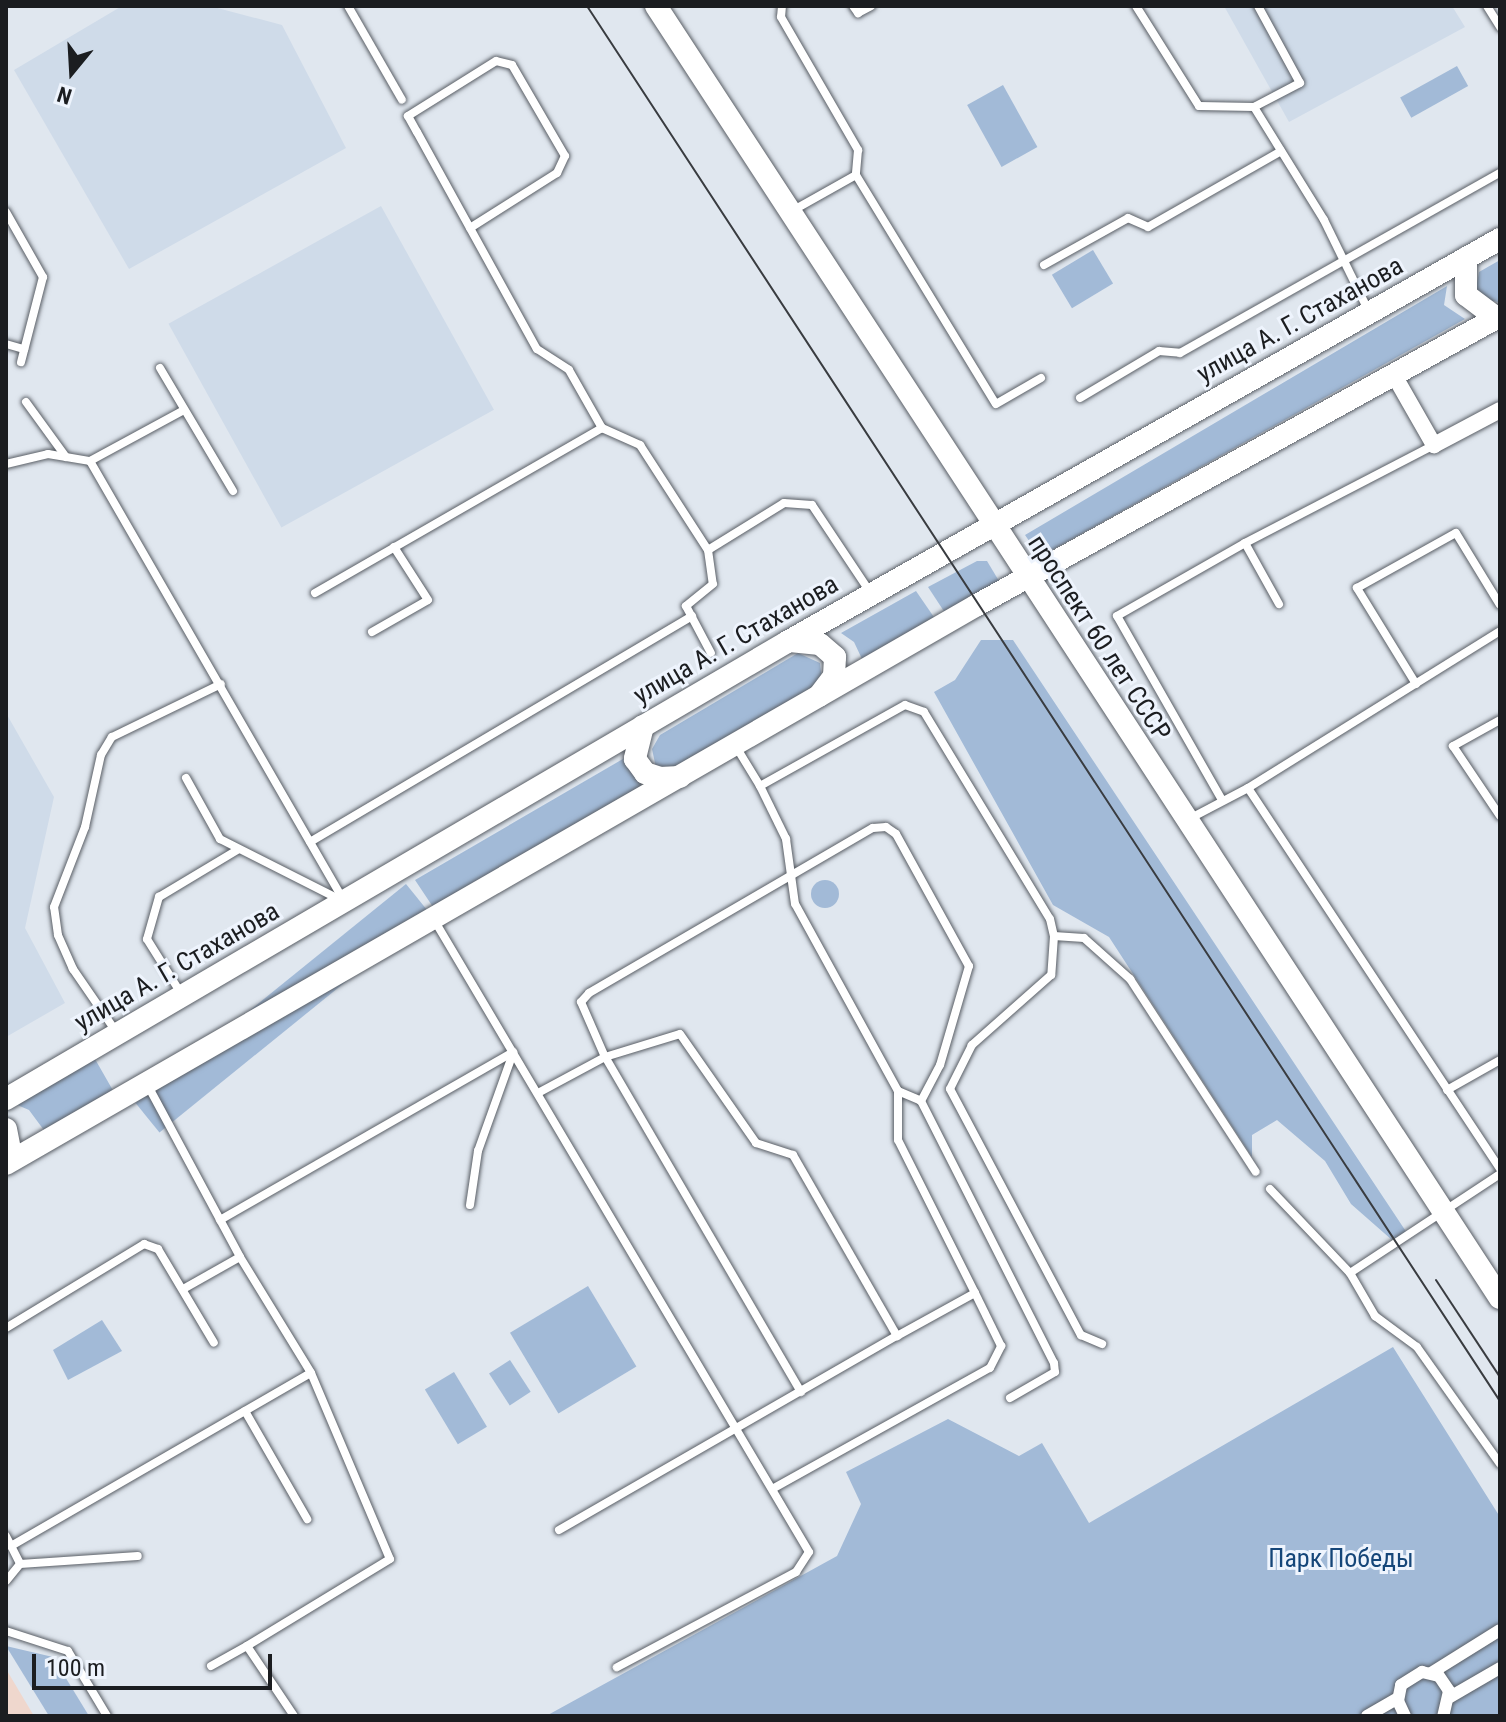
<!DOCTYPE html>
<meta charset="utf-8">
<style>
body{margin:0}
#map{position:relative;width:1506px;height:1722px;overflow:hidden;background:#e0e7ef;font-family:"Roboto Condensed",sans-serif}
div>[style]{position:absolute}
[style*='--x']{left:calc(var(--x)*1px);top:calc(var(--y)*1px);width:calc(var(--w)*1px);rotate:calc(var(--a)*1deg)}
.industrial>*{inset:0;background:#efd7cd}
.built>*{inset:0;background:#cfdbe9;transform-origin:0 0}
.green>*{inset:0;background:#a2bad7;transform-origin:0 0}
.round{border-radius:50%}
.roads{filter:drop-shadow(0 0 2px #595e65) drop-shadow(0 0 2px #595e65)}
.service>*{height:8px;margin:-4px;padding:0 4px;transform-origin:4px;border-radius:4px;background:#fff}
.pedestrian>*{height:12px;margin:-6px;padding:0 6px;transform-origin:6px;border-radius:6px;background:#fff}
.minor>*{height:16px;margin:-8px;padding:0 8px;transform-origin:8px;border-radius:8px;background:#fff}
.secondary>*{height:22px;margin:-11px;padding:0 11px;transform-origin:11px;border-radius:11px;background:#fff}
.tram>*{height:2px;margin:-1px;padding:0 1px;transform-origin:1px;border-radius:1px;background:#393c40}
span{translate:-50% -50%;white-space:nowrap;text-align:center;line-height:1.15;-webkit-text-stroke:6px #eef4fd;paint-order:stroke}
.street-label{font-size:26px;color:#1b1d20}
.park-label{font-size:26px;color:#154679}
.frame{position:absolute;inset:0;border:8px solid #1b1d20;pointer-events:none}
.north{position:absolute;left:32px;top:32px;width:80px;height:80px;-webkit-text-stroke:6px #eef4fd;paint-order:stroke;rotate:198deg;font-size:22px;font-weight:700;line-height:32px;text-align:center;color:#1b1d20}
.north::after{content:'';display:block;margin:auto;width:28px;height:36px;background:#1b1d20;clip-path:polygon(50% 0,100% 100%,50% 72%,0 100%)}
.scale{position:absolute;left:32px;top:1654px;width:240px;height:36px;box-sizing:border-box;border:4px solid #1b1d20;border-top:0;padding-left:10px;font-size:24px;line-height:28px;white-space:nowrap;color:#1b1d20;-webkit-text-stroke:6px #eef4fd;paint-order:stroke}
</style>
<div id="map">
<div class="industrial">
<i style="clip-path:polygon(6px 1669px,34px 1716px,6px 1716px)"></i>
</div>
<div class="built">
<i style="clip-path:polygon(122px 6px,210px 6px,282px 25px,346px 148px,129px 269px,14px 70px)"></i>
<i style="clip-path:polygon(1224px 6px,1452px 6px,1465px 27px,1289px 122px)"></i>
<i style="left:381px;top:206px;width:233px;height:243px;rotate:61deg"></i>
<i style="clip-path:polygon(6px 713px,54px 797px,25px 928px,65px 1003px,6px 1037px)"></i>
</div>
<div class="green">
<i style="left:1457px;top:66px;width:23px;height:65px;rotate:61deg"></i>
<i style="left:1003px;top:85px;width:71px;height:41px;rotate:61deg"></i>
<i style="left:1093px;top:250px;width:39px;height:48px;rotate:59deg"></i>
<i style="clip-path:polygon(1500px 260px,1500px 301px,1498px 302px,1484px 299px,1476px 288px,1479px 272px)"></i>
<i style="clip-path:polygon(1447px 286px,1444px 305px,1465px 319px,1040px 557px,1025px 535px)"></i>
<i style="clip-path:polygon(977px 561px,987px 561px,999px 581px,949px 619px,928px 587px)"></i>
<i style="clip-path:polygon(916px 591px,938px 623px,862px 659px,854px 642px,841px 633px)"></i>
<i style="clip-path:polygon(981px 640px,1013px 640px,1407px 1233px,1392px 1240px,1351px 1204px,1325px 1161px,1277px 1120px,1252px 1135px,1252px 1157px,1109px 937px,1053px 905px,934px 692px,955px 680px)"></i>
<i style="clip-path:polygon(798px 653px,820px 663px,822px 681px,682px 771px,656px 768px,652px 749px,660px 735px)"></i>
<i style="clip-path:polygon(628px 756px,630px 769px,642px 786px,435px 910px,415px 880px)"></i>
<i class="round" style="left:811px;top:880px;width:28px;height:28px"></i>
<i style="left:406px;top:884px;width:38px;height:348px;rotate:51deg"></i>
<i style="clip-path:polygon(95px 1059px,115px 1094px,46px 1133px,29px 1110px,15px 1104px)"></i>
<i style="left:588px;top:1286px;width:94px;height:91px;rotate:59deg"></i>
<i style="clip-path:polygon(102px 1320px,122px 1351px,68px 1380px,53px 1350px)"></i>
<i style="clip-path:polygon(1393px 1347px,1500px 1517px,1500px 1716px,546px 1716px,837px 1556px,861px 1504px,846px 1472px,948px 1419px,1019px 1456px,1042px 1443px,1089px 1523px)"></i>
<i style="left:510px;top:1360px;width:38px;height:25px;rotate:57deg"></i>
<i style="left:454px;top:1372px;width:64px;height:34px;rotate:59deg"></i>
<i style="clip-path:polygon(6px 1646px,53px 1657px,89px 1716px,49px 1716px)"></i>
</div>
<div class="roads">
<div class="service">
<i style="--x:348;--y:6;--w:108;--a:60.1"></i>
<i style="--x:782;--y:6;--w:11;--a:95"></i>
<i style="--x:781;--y:17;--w:154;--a:59.9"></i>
<i style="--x:858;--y:150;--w:25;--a:95"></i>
<i style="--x:856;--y:175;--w:73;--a:150.6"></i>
<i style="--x:853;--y:6;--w:9;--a:54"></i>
<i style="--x:858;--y:13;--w:15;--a:-28"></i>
<i style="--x:1136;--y:6;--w:118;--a:57.8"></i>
<i style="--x:1199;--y:106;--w:55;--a:1"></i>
<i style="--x:1254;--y:107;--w:133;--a:58.2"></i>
<i style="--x:1324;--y:220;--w:102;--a:63.9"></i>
<i style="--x:1487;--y:6;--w:25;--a:58"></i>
<i style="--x:1254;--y:107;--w:52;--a:-27.6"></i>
<i style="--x:1300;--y:83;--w:88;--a:-118.6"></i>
<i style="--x:856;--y:175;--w:268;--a:58.6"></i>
<i style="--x:996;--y:404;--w:52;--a:-30"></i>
<i style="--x:6;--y:212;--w:75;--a:60.4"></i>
<i style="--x:43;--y:277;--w:88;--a:104.5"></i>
<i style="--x:470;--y:228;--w:103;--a:-32.3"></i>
<i style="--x:557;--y:173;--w:19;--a:-65"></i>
<i style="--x:565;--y:156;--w:105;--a:-120.2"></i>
<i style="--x:512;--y:65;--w:16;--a:-166"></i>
<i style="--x:496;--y:61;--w:104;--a:148"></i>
<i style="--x:408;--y:116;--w:18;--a:61"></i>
<i style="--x:417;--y:132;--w:248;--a:61.1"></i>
<i style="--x:537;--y:349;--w:38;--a:33"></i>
<i style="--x:569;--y:370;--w:67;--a:60.4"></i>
<i style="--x:602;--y:428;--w:42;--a:24.1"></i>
<i style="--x:640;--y:445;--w:125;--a:57.1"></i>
<i style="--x:708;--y:550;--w:89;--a:-31.7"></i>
<i style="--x:784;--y:503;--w:28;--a:4"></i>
<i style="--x:812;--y:505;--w:105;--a:56.3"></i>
<i style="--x:1044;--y:265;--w:96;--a:-29.2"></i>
<i style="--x:1128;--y:218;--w:22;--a:24"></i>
<i style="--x:1148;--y:227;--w:153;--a:-29.7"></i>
<i style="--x:6;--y:344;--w:19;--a:16"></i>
<i style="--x:160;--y:368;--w:143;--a:59.3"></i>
<i style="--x:1080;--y:398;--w:92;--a:-30.7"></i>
<i style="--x:1159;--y:351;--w:21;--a:5"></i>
<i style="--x:1180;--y:353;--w:367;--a:-29.4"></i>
<i style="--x:26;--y:402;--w:68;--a:54"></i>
<i style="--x:90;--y:461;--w:107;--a:-28.5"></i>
<i style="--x:6;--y:464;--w:43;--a:-13.4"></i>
<i style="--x:48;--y:454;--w:43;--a:9.5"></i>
<i style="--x:90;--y:461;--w:508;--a:60"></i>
<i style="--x:1245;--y:543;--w:213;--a:-27.4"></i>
<i style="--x:708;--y:550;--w:34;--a:82"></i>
<i style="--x:713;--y:584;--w:35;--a:141"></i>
<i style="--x:686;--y:606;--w:53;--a:62"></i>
<i style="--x:315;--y:593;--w:331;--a:-29.9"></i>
<i style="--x:372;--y:632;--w:64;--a:-29.7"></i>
<i style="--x:428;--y:600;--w:63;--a:-122.7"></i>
<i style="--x:1416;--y:684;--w:113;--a:-121.6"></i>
<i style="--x:1357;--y:588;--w:113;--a:-29.1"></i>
<i style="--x:1456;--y:533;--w:84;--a:58.6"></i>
<i style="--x:1500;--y:720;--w:54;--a:151"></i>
<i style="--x:1453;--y:746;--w:84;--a:56.1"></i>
<i style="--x:735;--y:745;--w:48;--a:58.6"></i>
<i style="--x:760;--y:786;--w:166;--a:-29.2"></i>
<i style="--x:905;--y:705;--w:20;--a:20"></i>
<i style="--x:924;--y:712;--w:242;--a:58.7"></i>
<i style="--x:1050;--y:919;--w:17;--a:77"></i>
<i style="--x:1054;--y:936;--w:39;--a:94"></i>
<i style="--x:1051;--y:975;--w:106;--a:138.5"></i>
<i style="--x:972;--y:1045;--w:49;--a:116.6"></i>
<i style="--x:950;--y:1089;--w:279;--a:62"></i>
<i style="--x:1081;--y:1335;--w:23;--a:23"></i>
<i style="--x:186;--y:778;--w:70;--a:60.9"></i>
<i style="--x:220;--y:839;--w:136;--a:26.8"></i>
<i style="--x:1248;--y:788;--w:457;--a:56.5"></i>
<i style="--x:1222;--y:800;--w:212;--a:-119.7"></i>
<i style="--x:1117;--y:616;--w:147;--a:-29.7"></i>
<i style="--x:1245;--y:543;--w:70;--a:60.9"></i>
<i style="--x:1189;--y:819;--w:67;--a:-27.7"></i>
<i style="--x:1248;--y:788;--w:297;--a:-31.9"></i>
<i style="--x:310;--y:842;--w:444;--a:-30.6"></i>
<i style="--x:433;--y:918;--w:737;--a:59.33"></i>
<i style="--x:809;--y:1552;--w:24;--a:123"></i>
<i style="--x:796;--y:1572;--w:203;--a:152"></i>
<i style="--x:1054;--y:936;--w:30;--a:4"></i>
<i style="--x:1084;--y:938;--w:62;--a:41.7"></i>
<i style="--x:1130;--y:979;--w:230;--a:56.9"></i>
<i style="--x:182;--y:995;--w:66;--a:-122"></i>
<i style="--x:147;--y:939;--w:44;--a:-74.1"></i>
<i style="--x:159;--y:897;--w:93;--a:-31"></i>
<i style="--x:117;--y:1033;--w:78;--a:-124.5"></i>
<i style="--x:73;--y:969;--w:37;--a:-114"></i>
<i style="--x:58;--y:935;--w:28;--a:-98"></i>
<i style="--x:54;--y:907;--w:86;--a:-68.8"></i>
<i style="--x:85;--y:827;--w:74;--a:-77.5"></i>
<i style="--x:101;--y:755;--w:21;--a:-59"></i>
<i style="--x:112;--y:737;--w:121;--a:-25.9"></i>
<i style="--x:147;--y:1084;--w:196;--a:61.7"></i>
<i style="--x:240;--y:1257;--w:136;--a:58.5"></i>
<i style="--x:311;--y:1373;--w:202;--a:67"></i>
<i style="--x:390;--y:1559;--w:167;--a:148.7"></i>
<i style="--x:247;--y:1646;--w:84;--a:56.1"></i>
<i style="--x:1447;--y:1090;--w:61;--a:-29.5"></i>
<i style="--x:898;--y:1091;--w:25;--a:23"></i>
<i style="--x:921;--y:1101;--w:294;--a:63.1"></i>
<i style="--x:1054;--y:1363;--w:9;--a:84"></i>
<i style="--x:1055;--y:1372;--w:52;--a:150"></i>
<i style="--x:538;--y:1093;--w:76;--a:-28.2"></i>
<i style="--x:605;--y:1057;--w:78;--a:-17"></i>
<i style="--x:680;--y:1034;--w:133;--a:55.1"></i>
<i style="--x:756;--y:1143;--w:39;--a:18"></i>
<i style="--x:793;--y:1155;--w:209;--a:60.1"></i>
<i style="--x:897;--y:1336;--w:89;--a:-28.9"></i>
<i style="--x:975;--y:1293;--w:171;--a:-116.7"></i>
<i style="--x:898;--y:1140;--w:49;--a:-90"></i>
<i style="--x:898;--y:1091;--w:213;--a:-118.8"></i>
<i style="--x:795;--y:904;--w:66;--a:-97.9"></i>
<i style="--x:786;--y:839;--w:59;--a:-116.1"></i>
<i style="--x:1270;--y:1189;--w:116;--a:46.4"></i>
<i style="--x:1350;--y:1273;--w:180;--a:-33.4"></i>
<i style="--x:470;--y:1205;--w:55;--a:-81.6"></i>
<i style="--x:478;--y:1151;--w:104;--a:-70.3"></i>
<i style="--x:220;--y:1220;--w:338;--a:-29.8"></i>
<i style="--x:1350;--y:1273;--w:50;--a:59.8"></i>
<i style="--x:1375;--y:1316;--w:52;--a:36.4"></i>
<i style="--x:1417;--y:1347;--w:143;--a:54.6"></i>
<i style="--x:185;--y:1288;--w:63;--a:-29.4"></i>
<i style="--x:6;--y:1328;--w:162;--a:-31.3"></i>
<i style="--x:144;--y:1244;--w:15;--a:20"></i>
<i style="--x:158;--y:1249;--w:109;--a:59.2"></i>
<i style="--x:801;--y:1392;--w:388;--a:-120.3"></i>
<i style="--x:605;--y:1057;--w:60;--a:-113.6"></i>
<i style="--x:581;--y:1002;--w:12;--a:-48"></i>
<i style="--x:589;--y:993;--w:328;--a:-30.2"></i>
<i style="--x:873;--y:828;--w:13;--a:-4"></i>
<i style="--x:886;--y:827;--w:12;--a:35"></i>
<i style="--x:896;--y:834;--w:151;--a:61.1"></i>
<i style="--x:969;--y:966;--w:103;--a:106.3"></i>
<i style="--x:940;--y:1065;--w:41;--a:117.8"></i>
<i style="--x:245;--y:1411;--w:125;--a:60.1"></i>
<i style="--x:774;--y:1488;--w:247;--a:-29.1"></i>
<i style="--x:990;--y:1368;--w:25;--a:-63"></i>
<i style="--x:1001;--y:1346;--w:59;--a:-116.1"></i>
<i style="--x:559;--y:1530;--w:390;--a:-29.9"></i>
<i style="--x:6;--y:1536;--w:31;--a:63"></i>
<i style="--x:20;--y:1564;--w:22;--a:129"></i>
<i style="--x:11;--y:1546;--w:346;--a:-30"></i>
<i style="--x:20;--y:1564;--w:118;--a:-3.9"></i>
<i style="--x:6;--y:1631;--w:65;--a:17.9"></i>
<i style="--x:68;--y:1651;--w:76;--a:59"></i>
<i style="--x:211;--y:1666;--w:41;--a:-29.1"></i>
</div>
<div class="pedestrian">
<i style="--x:1431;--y:1673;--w:81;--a:-31.9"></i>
<i style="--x:1450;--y:1697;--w:58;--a:-30.1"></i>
<i style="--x:1367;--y:1716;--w:36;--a:-30"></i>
<i style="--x:1405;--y:1716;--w:17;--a:-115"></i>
<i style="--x:1398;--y:1701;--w:16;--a:-79"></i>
<i style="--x:1401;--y:1685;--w:25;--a:-32"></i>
<i style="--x:1422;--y:1672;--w:17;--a:13"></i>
<i style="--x:1439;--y:1676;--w:18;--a:56"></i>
<i style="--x:1449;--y:1691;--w:26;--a:103"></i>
</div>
<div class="minor">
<i style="--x:1394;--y:375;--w:81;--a:60.3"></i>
<i style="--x:1434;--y:445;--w:75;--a:-27.9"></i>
</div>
<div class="secondary">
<i style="--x:656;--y:6;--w:1543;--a:56.85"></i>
<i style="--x:1466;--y:258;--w:37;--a:90"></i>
<i style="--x:1466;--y:295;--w:38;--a:37"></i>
<i style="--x:790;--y:641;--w:30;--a:6"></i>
<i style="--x:820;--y:644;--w:20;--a:41"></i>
<i style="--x:835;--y:657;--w:19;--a:93"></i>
<i style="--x:834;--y:676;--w:25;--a:127"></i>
<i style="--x:643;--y:726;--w:34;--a:104"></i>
<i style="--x:635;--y:759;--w:17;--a:54"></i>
<i style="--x:645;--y:773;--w:16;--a:18"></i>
<i style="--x:660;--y:778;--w:20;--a:-3"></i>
<i style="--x:6;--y:1099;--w:905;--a:-30.33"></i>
<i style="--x:787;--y:642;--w:819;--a:-29.48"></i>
<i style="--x:6;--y:1129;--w:25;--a:79"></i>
<i style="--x:11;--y:1154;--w:7;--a:135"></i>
<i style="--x:6;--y:1164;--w:1120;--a:-29.93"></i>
<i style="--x:977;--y:605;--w:598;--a:-28.92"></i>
</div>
</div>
<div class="tram">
<i style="--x:587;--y:6;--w:1667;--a:56.8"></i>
<i style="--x:1436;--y:1280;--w:116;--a:56.6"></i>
</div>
<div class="street-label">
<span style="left:1300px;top:320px;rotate:-29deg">улица А. Г. Стаханова</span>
<span style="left:1099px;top:638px;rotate:57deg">проспект 60 лет СССР</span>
<span style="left:736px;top:640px;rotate:-30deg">улица А. Г. Стаханова</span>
<span style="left:177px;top:967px;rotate:-30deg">улица А. Г. Стаханова</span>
</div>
<div class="park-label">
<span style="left:1341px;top:1559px">Парк Победы</span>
</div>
<div class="frame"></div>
<div class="north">N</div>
<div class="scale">100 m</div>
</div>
